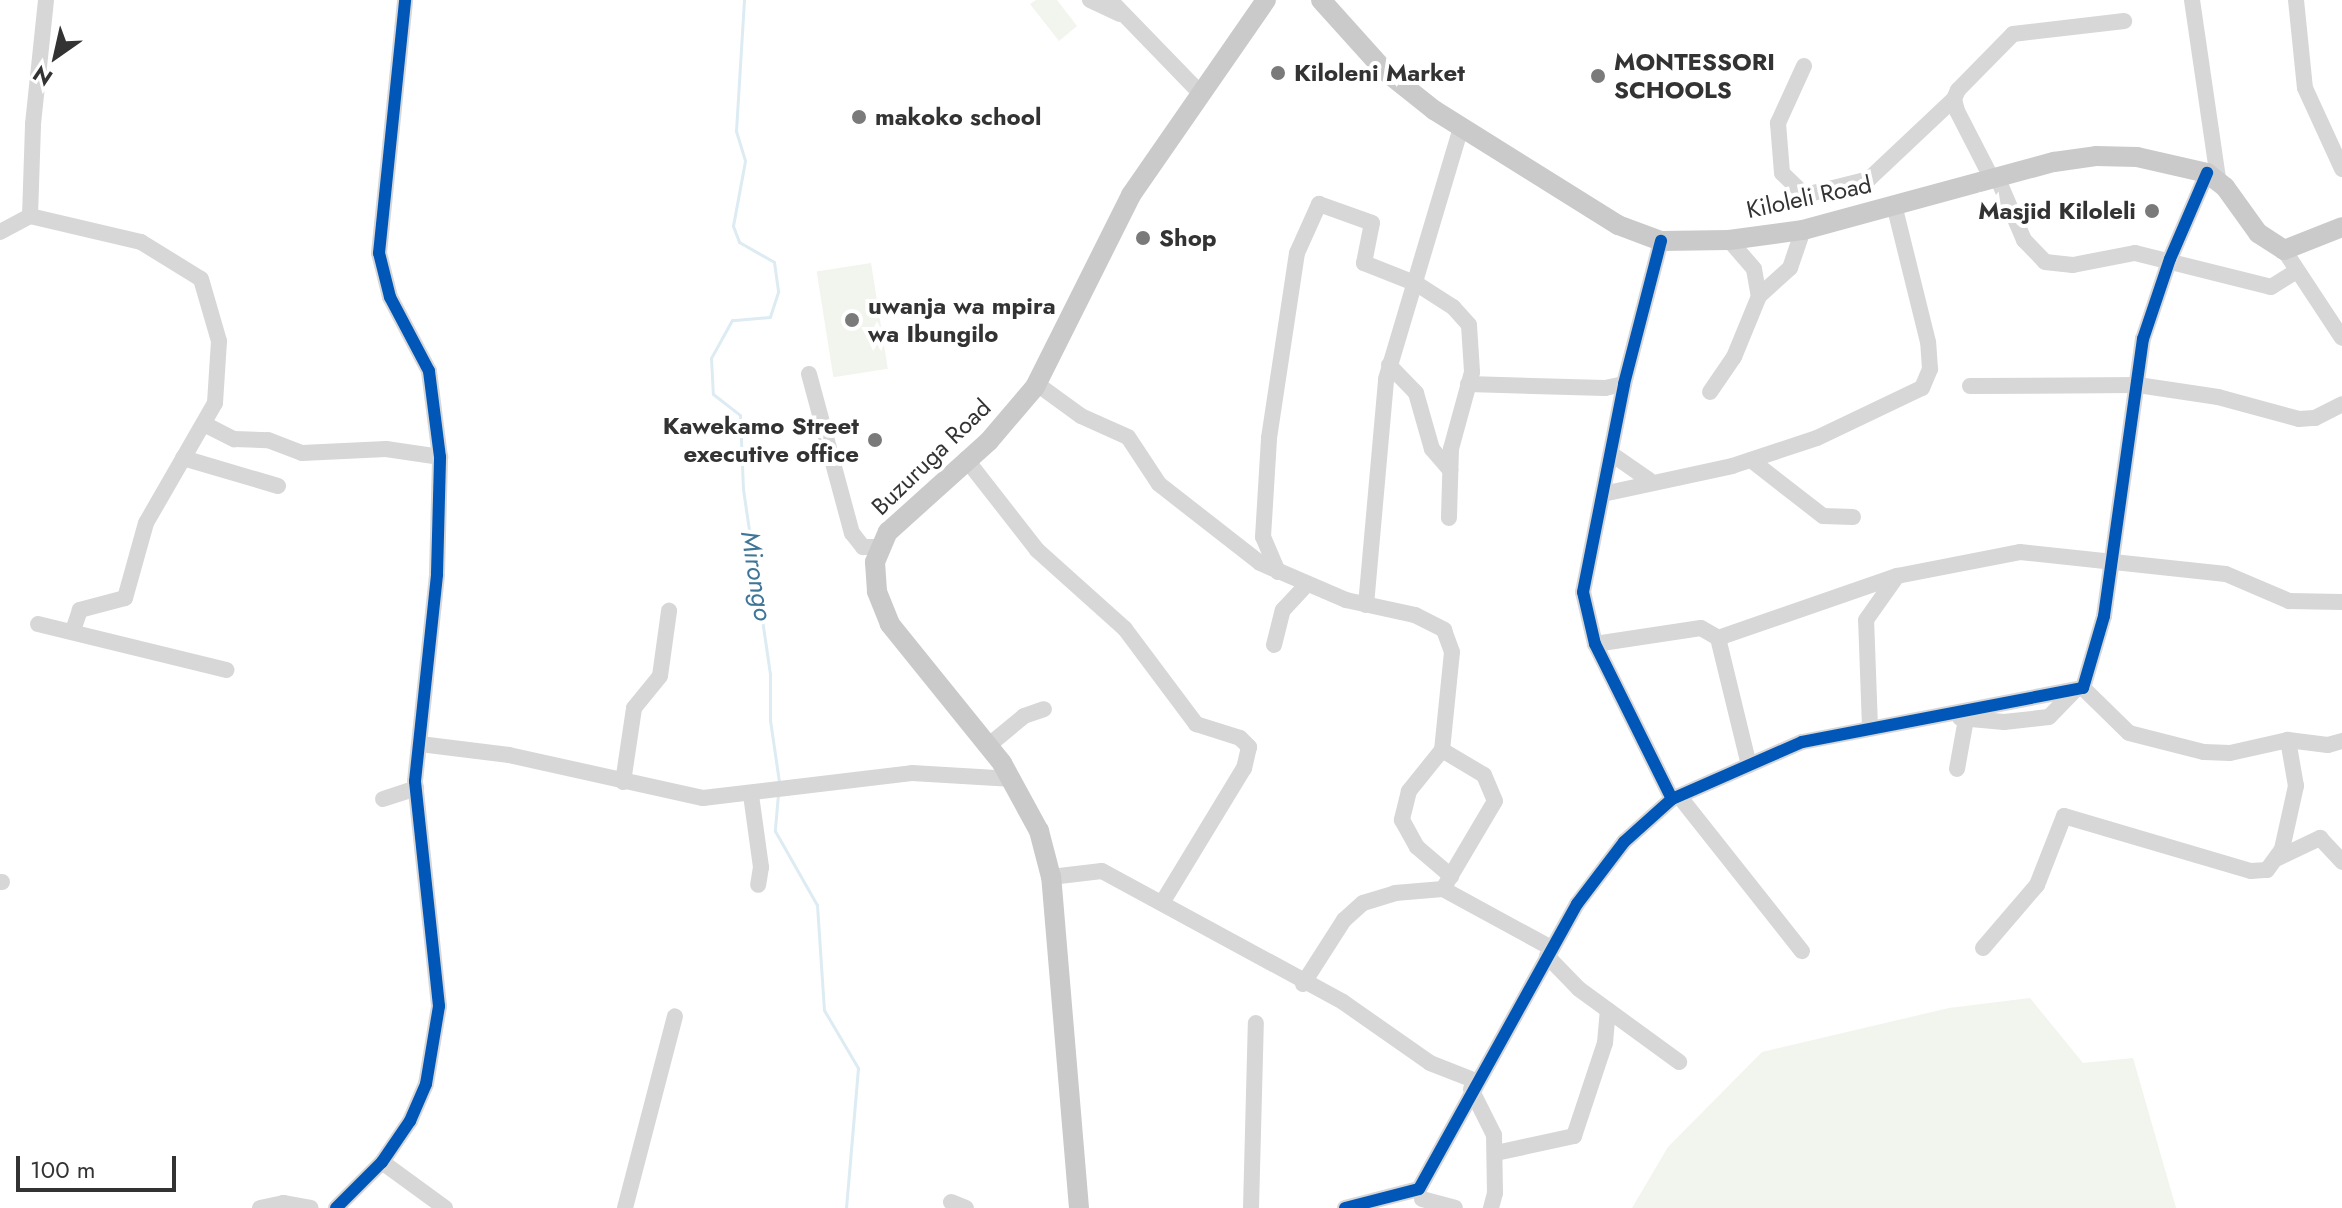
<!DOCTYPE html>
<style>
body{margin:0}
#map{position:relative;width:2342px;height:1208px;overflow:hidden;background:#fff;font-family:Jost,sans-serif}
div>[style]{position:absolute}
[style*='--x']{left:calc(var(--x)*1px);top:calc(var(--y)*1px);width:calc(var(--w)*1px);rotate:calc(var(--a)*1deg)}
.green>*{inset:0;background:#f1f5ed;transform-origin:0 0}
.stream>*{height:3px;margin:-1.5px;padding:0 1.5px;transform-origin:1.5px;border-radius:1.5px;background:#ddebf3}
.minor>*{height:16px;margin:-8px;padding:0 8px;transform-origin:8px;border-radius:8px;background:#d7d7d7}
.major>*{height:20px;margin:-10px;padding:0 10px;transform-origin:10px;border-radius:10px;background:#cacaca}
.cycleway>*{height:12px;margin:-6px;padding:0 6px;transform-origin:6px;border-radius:6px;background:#0057b8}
.dots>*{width:22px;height:22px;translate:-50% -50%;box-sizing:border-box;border:4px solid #fff;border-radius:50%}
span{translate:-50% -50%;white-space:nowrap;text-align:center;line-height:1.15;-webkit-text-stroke:8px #fff;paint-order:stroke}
.poi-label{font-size:24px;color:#333;font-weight:700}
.left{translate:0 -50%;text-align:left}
.right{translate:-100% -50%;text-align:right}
.street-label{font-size:24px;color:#333}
.water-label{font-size:26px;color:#3f7597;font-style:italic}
.north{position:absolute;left:16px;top:16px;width:80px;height:80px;-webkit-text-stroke:6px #fff;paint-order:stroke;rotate:214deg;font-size:22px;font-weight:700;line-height:32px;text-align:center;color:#333}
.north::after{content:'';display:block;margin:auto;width:28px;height:36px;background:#333;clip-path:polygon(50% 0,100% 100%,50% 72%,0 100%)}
.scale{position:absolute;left:16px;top:1156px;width:160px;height:36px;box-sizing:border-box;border:4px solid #333;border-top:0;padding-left:10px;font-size:24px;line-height:28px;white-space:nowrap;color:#333;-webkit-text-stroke:6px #fff;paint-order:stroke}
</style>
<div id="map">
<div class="green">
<i style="clip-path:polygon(1036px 0,1057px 0,1077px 26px,1059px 41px,1030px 4px)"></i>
<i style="left:871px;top:263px;width:107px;height:55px;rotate:81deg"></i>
<i style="clip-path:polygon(2030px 998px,2083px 1063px,2133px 1058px,2176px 1208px,1632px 1208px,1668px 1147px,1762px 1052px,1949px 1008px)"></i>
</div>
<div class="stream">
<i style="--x:744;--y:0;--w:131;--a:93.5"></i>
<i style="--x:736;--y:131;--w:31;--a:73"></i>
<i style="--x:745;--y:161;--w:66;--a:100.5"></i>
<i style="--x:733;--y:226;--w:17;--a:69"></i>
<i style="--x:739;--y:242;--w:40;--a:29.7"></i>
<i style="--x:774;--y:262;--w:30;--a:82"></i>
<i style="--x:778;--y:292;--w:26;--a:108"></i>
<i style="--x:770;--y:317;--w:38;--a:175"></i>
<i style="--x:732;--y:320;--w:43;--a:118.9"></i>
<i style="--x:711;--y:358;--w:36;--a:87"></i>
<i style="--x:713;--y:394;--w:34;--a:38"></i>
<i style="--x:740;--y:415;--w:74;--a:87.7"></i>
<i style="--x:743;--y:489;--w:186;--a:81.7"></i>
<i style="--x:770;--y:673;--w:47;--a:90"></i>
<i style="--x:770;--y:720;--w:63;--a:81.7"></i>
<i style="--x:778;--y:794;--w:37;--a:95"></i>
<i style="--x:775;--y:831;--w:85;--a:60.4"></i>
<i style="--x:817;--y:905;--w:105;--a:86.2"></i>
<i style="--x:824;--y:1010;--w:67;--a:59.6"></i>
<i style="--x:858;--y:1068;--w:141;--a:94.9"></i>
</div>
<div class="minor">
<i style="--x:1090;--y:0;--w:33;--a:25"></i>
<i style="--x:1110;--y:0;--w:129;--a:45.9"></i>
<i style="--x:2192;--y:0;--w:181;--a:81.7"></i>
<i style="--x:2296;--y:0;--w:88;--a:84.2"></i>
<i style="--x:2305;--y:88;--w:89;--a:65.4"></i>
<i style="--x:1804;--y:66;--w:63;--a:114.5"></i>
<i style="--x:1778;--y:123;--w:50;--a:85.4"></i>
<i style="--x:1782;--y:173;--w:32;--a:44"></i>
<i style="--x:1805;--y:195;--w:66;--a:-14"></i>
<i style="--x:1869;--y:179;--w:117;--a:-43.3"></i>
<i style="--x:1997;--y:177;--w:69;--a:66.8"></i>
<i style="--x:2024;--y:240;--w:30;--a:46"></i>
<i style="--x:2045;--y:262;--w:28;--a:6"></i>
<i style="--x:2073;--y:265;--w:63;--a:-11"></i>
<i style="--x:2135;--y:253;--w:140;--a:14"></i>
<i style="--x:2271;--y:287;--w:28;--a:-32"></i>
<i style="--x:1992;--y:179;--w:76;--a:-117.2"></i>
<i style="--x:1957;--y:111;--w:12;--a:-104"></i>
<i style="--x:1954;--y:99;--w:10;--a:-66"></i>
<i style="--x:1958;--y:90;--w:78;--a:-45.5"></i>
<i style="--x:2013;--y:34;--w:112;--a:-6.7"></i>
<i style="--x:30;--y:216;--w:92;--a:-88.1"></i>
<i style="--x:33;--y:124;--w:125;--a:-84"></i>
<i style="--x:0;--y:232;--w:34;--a:-28"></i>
<i style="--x:30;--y:216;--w:114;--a:13.2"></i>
<i style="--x:141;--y:242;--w:70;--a:31.7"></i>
<i style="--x:201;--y:279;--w:65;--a:73.8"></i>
<i style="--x:219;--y:341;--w:62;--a:93.7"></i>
<i style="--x:215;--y:403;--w:138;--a:119.9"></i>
<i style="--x:146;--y:523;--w:78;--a:105.6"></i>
<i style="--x:125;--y:598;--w:47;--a:165.1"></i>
<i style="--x:80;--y:610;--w:21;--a:109"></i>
<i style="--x:1729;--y:240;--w:38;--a:49"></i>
<i style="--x:1754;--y:269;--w:27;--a:80"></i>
<i style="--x:2284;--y:250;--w:105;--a:56.6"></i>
<i style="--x:1389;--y:365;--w:39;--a:46"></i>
<i style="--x:1416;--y:393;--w:58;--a:74.1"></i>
<i style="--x:1432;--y:449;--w:28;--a:49"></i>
<i style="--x:809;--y:374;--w:165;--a:74.9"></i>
<i style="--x:852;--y:533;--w:18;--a:52"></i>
<i style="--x:863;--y:547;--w:17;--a:0"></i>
<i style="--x:1037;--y:384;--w:54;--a:36"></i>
<i style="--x:1081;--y:416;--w:51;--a:24.1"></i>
<i style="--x:1128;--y:437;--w:56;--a:56.6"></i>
<i style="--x:1159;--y:484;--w:128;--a:38"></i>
<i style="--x:1260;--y:563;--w:94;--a:23.3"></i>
<i style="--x:1346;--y:600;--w:71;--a:12.3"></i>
<i style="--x:1415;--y:615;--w:33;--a:27"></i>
<i style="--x:1444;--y:630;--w:23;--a:70"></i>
<i style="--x:1452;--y:652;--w:99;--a:95.8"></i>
<i style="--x:1442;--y:750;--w:49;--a:30.8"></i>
<i style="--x:1484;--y:775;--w:28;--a:67"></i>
<i style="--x:1495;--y:801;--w:102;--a:120.6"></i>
<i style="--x:1468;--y:384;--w:137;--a:1.7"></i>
<i style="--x:1605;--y:388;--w:19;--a:-12"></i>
<i style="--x:1970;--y:386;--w:168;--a:-0.3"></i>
<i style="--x:2138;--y:385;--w:81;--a:8.5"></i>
<i style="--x:2218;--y:397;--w:84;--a:15.2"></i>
<i style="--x:2299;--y:419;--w:16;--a:-4"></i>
<i style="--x:2315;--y:418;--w:30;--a:-27"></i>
<i style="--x:1710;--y:392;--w:42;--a:-55.6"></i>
<i style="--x:1734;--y:357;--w:66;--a:-67.7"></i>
<i style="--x:1759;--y:296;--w:42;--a:-42.1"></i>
<i style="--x:1790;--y:268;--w:40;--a:-71.1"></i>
<i style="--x:204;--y:424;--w:34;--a:27"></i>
<i style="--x:234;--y:439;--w:34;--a:2"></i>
<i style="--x:268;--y:440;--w:36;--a:21"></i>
<i style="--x:302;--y:453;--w:84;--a:-2.7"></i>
<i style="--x:386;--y:449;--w:55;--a:8.4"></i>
<i style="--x:1613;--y:455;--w:44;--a:34.8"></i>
<i style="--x:183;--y:458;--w:99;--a:16.4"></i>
<i style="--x:966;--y:459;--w:115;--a:52"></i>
<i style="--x:1037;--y:550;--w:118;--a:41.9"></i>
<i style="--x:1125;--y:629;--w:119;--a:53.2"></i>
<i style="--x:1196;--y:724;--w:46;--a:17.7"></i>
<i style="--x:1240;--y:738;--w:13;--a:45"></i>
<i style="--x:1249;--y:747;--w:22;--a:103"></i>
<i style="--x:1244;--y:768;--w:156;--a:121.3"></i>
<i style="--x:1751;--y:460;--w:91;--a:37.9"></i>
<i style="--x:1823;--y:516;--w:30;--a:2"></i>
<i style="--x:1603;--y:494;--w:132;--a:-12.2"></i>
<i style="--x:1732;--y:466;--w:89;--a:-18.2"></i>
<i style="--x:1817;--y:438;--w:116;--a:-25.5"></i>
<i style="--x:1922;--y:388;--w:21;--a:-67"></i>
<i style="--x:1930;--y:369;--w:27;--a:-94"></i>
<i style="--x:1928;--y:342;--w:141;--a:-103.9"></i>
<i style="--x:1278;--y:572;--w:38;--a:-113"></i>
<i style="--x:1263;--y:537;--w:99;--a:-86.5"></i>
<i style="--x:1269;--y:438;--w:187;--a:-81.4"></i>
<i style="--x:1297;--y:253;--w:54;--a:-65.8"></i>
<i style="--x:1319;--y:204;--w:56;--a:19.7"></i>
<i style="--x:1372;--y:223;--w:41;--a:101.3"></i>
<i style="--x:1364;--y:263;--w:57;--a:21.6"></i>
<i style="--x:1417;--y:284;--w:43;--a:32.6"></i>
<i style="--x:1453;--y:307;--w:24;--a:48"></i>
<i style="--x:1469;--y:325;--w:47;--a:86.3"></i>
<i style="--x:1472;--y:372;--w:80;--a:105.3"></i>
<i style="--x:1451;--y:449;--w:69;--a:91.7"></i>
<i style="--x:1366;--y:605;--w:227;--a:-84.9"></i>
<i style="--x:1386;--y:379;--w:262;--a:-73.4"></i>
<i style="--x:38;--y:624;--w:194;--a:13.7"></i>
<i style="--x:1718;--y:638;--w:189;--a:-19.1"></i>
<i style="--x:1897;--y:576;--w:125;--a:-11"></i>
<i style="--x:2020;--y:552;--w:207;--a:6.1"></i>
<i style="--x:2226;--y:574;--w:69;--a:23.2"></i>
<i style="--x:2289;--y:601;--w:53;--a:1.1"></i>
<i style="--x:1595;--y:644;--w:107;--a:-8.6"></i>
<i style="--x:1701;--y:628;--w:20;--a:30"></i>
<i style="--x:1718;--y:638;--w:131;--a:76.3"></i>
<i style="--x:1274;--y:645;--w:36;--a:-76"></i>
<i style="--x:1283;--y:610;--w:34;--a:-47"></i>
<i style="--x:2083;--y:688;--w:64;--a:44.4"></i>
<i style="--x:2129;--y:733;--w:77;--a:14.2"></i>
<i style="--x:2204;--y:752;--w:26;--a:2"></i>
<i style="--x:2230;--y:753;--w:59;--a:-12.6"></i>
<i style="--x:2288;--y:740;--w:40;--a:7.1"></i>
<i style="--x:2328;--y:745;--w:15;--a:-16"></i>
<i style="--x:1960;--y:718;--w:44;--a:5.2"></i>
<i style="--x:2004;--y:722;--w:45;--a:-6.3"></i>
<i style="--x:2049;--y:717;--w:36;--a:-46"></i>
<i style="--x:1870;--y:727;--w:107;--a:-92.1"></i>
<i style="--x:1866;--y:620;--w:54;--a:-54.8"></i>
<i style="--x:420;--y:744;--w:90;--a:7"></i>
<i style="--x:509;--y:755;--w:199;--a:12.5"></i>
<i style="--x:703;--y:798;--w:210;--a:-6.8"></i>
<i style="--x:912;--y:773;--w:101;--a:3.4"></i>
<i style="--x:989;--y:745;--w:45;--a:-39.6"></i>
<i style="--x:1024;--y:716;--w:21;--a:-19"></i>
<i style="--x:1442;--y:750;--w:53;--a:128.8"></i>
<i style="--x:1409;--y:791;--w:30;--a:104"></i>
<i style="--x:1402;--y:820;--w:31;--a:61"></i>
<i style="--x:1417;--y:847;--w:45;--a:40.5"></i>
<i style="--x:1957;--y:769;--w:51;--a:-79.8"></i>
<i style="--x:623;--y:782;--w:75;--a:-81.5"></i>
<i style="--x:634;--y:708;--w:41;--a:-50.9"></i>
<i style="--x:660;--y:676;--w:66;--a:-82.1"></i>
<i style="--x:751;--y:795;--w:73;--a:82.1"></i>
<i style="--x:761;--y:867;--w:18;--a:99"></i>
<i style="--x:1679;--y:796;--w:198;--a:51.6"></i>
<i style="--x:383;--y:799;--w:35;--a:-18"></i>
<i style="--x:1672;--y:799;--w:142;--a:-23.7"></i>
<i style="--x:1802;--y:742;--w:286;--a:-10.9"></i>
<i style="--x:2083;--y:688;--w:75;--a:-73.7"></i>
<i style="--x:2104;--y:616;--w:280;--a:-82"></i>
<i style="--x:2143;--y:339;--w:84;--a:-71.4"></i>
<i style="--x:2170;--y:259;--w:94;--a:-66.7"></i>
<i style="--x:2278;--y:858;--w:47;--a:-25.5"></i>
<i style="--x:2320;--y:838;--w:33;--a:47"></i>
<i style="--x:1051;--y:877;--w:51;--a:-6.7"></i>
<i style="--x:1102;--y:871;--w:274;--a:28.5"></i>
<i style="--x:1343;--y:1002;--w:106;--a:35"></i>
<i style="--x:1430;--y:1063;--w:49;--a:21.4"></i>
<i style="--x:0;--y:882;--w:2;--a:0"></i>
<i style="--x:1983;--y:948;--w:83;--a:-49.4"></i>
<i style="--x:2037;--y:885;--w:74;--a:-68.6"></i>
<i style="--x:2064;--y:816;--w:195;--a:16.4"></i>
<i style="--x:2251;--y:871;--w:16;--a:-4"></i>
<i style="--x:2267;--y:870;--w:26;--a:-54"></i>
<i style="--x:2282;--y:849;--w:65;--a:-77.5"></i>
<i style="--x:2296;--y:786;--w:47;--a:-99.9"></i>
<i style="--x:1547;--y:956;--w:46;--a:45.9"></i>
<i style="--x:1579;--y:989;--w:124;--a:36.1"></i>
<i style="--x:1303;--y:984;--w:76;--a:-57.4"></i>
<i style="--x:1344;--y:920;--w:25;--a:-42"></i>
<i style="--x:1363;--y:903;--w:34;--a:-17"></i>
<i style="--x:1395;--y:893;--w:48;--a:-4.8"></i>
<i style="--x:1443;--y:889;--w:123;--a:28.6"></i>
<i style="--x:1471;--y:1089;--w:51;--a:63.4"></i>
<i style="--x:1494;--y:1135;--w:58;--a:89"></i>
<i style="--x:1495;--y:1193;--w:16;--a:105"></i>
<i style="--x:1496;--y:1153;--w:80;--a:-12.3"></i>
<i style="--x:1574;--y:1136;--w:98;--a:-71.6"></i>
<i style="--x:1605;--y:1043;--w:33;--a:-85"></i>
<i style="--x:382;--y:1162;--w:78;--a:36.1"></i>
<i style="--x:1422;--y:1199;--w:34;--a:15"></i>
<i style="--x:951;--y:1202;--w:16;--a:22"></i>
<i style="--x:260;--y:1208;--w:24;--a:-12"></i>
<i style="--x:283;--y:1203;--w:28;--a:10"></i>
<i style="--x:336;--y:1208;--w:65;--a:-45"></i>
<i style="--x:382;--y:1162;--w:50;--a:-55.7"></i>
<i style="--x:410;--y:1121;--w:40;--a:-66.6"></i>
<i style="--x:426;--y:1084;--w:79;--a:-80.5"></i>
<i style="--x:439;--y:1006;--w:226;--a:-96.1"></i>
<i style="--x:415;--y:781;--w:208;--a:-83.9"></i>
<i style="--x:437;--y:574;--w:117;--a:-88.5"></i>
<i style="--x:440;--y:457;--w:87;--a:-97.3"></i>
<i style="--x:429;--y:371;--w:84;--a:-117.8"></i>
<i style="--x:390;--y:297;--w:45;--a:-104"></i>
<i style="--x:379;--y:253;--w:254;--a:-84.1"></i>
<i style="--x:625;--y:1208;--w:198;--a:-75.4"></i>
<i style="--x:1251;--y:1208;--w:185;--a:-88.5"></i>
<i style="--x:1345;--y:1208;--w:76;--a:-14.4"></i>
<i style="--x:1419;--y:1189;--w:326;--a:-61"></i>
<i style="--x:1577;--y:904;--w:78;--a:-52.8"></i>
<i style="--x:1624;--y:842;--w:64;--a:-41.9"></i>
<i style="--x:1672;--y:799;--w:173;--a:-116.4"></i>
<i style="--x:1595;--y:644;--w:53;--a:-103"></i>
<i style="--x:1583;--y:592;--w:212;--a:-78.8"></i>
<i style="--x:1624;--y:384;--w:148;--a:-75.5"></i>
</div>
<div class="major">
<i style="--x:1321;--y:0;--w:96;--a:48"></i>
<i style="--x:1385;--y:71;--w:63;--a:38.5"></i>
<i style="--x:1434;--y:110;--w:217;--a:32"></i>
<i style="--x:1618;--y:225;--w:46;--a:20.4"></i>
<i style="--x:1661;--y:241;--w:68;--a:-0.8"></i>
<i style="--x:1729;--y:240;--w:75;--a:-7.7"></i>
<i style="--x:1803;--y:230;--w:260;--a:-15.2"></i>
<i style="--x:2054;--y:162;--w:42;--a:-8.1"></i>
<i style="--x:2096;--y:156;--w:41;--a:1.4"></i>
<i style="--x:2137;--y:157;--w:72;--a:12.9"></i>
<i style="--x:2207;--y:173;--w:23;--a:38"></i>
<i style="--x:2225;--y:187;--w:57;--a:54.3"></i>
<i style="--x:2258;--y:233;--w:31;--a:33"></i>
<i style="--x:2284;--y:250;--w:62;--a:-21.6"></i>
<i style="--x:1079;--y:1208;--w:332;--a:-94.8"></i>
<i style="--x:1051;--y:877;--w:48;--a:-104.6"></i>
<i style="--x:1039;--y:831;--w:77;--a:-118.6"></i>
<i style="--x:1002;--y:763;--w:179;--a:-128.9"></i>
<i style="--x:890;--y:624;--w:35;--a:-112"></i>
<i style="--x:877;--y:591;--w:29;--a:-94"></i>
<i style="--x:875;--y:562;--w:33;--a:-67"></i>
<i style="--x:888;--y:532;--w:136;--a:-42"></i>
<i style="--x:989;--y:441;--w:71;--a:-49.6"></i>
<i style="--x:1035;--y:387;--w:215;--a:-63.4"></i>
<i style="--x:1131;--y:195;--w:237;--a:-55.3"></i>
</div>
<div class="cycleway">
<i style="--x:1672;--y:799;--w:142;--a:-23.7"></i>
<i style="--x:1802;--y:742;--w:286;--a:-10.9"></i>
<i style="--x:2083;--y:688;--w:75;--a:-73.7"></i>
<i style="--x:2104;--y:616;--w:280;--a:-82"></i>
<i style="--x:2143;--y:339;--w:84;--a:-71.4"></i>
<i style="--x:2170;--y:259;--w:94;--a:-66.7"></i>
<i style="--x:336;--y:1208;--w:65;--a:-45"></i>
<i style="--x:382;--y:1162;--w:50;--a:-55.7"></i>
<i style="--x:410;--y:1121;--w:40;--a:-66.6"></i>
<i style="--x:426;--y:1084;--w:79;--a:-80.5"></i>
<i style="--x:439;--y:1006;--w:226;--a:-96.1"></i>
<i style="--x:415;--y:781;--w:208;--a:-83.9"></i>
<i style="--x:437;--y:574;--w:117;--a:-88.5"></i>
<i style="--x:440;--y:457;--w:87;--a:-97.3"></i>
<i style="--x:429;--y:371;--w:84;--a:-117.8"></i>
<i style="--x:390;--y:297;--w:45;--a:-104"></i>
<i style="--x:379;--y:253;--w:254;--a:-84.1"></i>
<i style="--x:1345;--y:1208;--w:76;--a:-14.4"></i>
<i style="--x:1419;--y:1189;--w:326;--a:-61"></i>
<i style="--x:1577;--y:904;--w:78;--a:-52.8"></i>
<i style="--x:1624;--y:842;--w:64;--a:-41.9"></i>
<i style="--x:1672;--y:799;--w:173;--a:-116.4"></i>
<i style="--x:1595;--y:644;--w:53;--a:-103"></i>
<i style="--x:1583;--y:592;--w:212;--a:-78.8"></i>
<i style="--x:1624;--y:384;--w:148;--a:-75.5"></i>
</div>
<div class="dots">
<i style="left:1278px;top:73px;background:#7a7a7a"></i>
<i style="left:1598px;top:76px;background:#7a7a7a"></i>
<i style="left:859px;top:117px;background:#7a7a7a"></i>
<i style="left:2152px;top:211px;background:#7a7a7a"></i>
<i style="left:1143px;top:238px;background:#7a7a7a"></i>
<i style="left:852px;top:320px;background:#7a7a7a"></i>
<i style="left:875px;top:440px;background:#7a7a7a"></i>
</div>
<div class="poi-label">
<span class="left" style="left:1614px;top:76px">MONTESSORI<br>SCHOOLS</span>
<span class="left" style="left:1294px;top:73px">Kiloleni Market</span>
<span class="left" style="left:875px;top:117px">makoko school</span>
<span class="right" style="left:2136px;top:211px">Masjid Kiloleli</span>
<span class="left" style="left:1159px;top:238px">Shop</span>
<span class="left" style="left:868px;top:320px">uwanja wa mpira<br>wa Ibungilo</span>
<span class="right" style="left:859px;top:440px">Kawekamo Street<br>executive office</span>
</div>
<div class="street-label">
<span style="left:1809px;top:197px;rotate:-12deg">Kiloleli Road</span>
<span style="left:931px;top:457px;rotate:-44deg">Buzuruga Road</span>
</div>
<div class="water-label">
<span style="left:756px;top:576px;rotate:81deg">Mirongo</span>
</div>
<div class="north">N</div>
<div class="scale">100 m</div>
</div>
